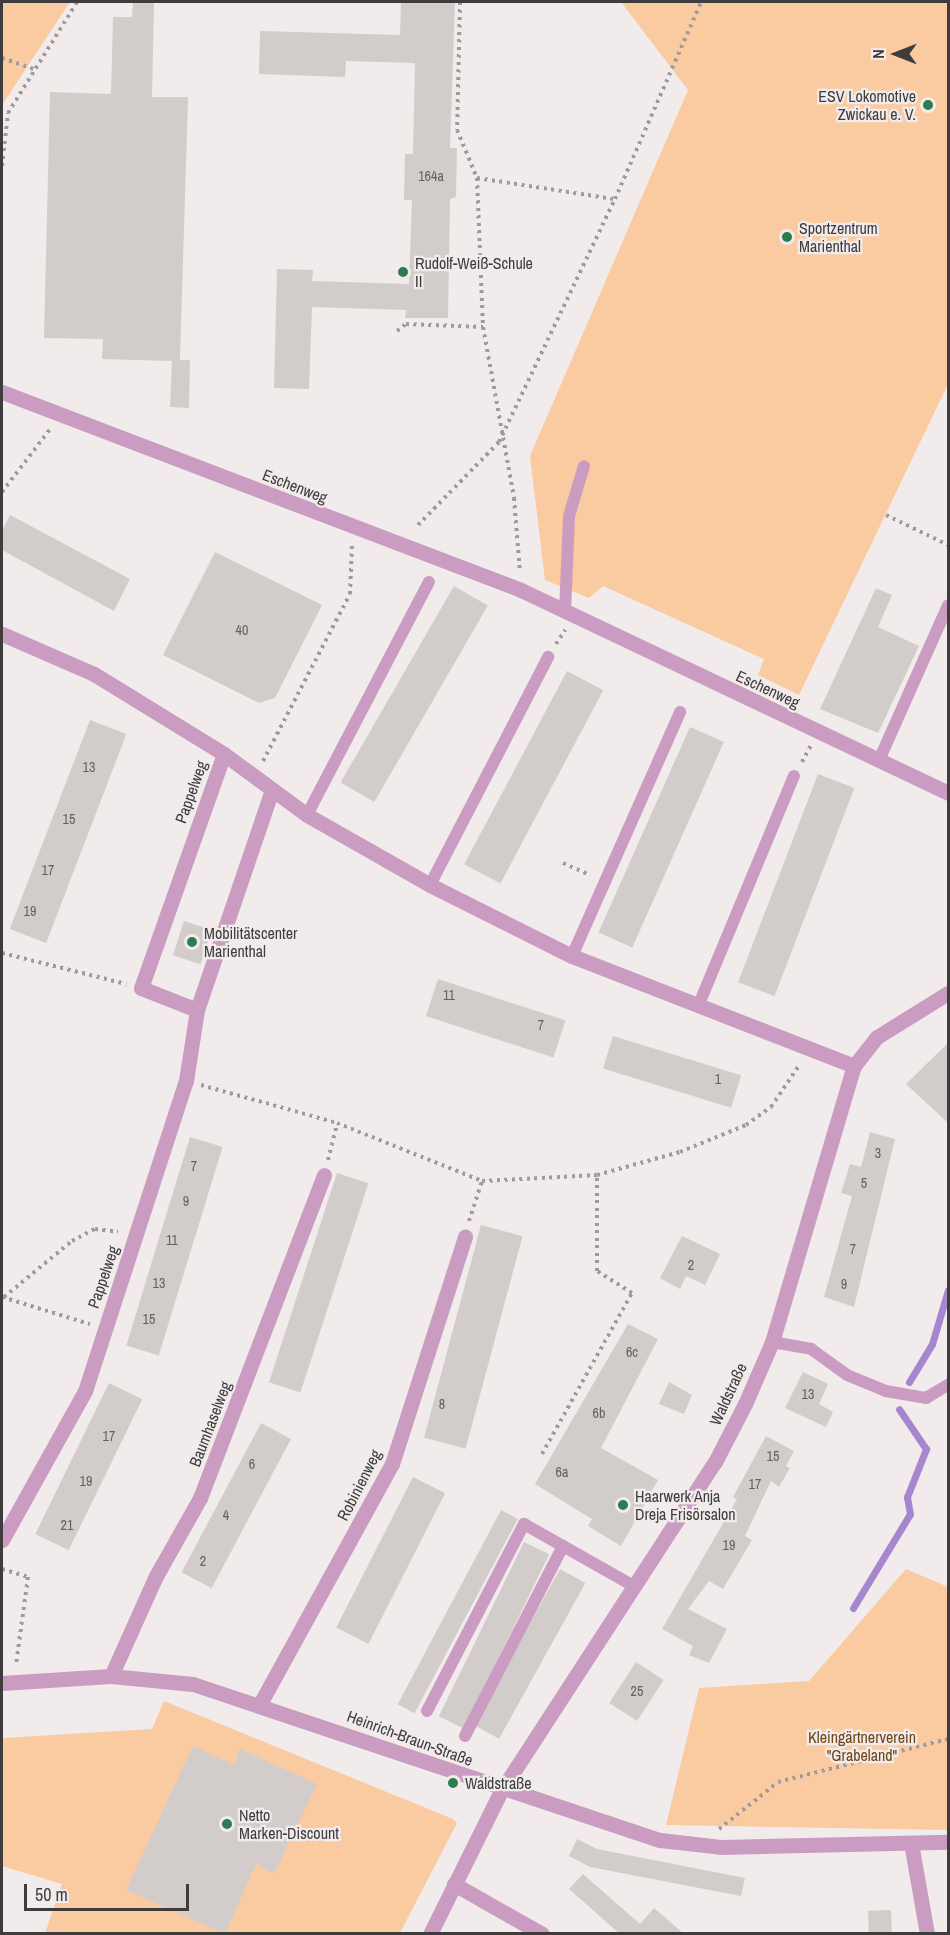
<!DOCTYPE html>
<meta charset="utf-8">
<style>
body{margin:0}
#map{position:relative;width:950px;height:1935px;overflow:hidden;background:#f1ebec;font-family:"Archivo Narrow",sans-serif}
div>[style]{position:absolute}
[style*='--x']{left:calc(var(--x)*1px);top:calc(var(--y)*1px);width:calc(var(--w)*1px);rotate:calc(var(--a)*1deg)}
.green>*{inset:0;background:#facba0}
.stream>*{height:7px;margin:-3.5px;padding:0 3.5px;transform-origin:3.5px;border-radius:3.5px;background:#a687cf}
.building>*{inset:0;background:#d2cccb;transform-origin:0 0}
.path>*{height:4px;margin-top:-2px;transform-origin:0;background:repeating-linear-gradient(90deg,#9f9a9b 0 3px,transparent 0 7.5px)}
.service>*{height:12px;margin:-6px;padding:0 6px;transform-origin:6px;border-radius:6px;background:#cb9cc2}
.minor>*{height:15px;margin:-7.5px;padding:0 7.5px;transform-origin:7.5px;border-radius:7.5px;background:#cb9cc2}
.tertiary>*{height:15px;margin:-7.5px;padding:0 7.5px;transform-origin:7.5px;border-radius:7.5px;background:#cb9cc2}
.dots>*{width:16px;height:16px;translate:-50% -50%;box-sizing:border-box;border:3px solid #f1ebec;border-radius:50%}
span{translate:-50% -50%;white-space:nowrap;text-align:center;line-height:1.15;-webkit-text-stroke:4.5px #f1ebec;paint-order:stroke}
.number-label{font-size:14px;color:#646060}
.number-label span{-webkit-text-stroke-width:0}
.poi-label{font-size:16px;color:#3f3c3d}
.right{translate:-100% -50%;text-align:right}
.left{translate:0 -50%;text-align:left}
.street-label{font-size:16px;color:#3f3c3d}
.park-label{font-size:16px;color:#6f4517}
.frame{position:absolute;inset:0;border:3px solid #3f3c3d;pointer-events:none}
.north{position:absolute;left:866px;top:24px;width:60px;height:60px;-webkit-text-stroke:4px #f1ebec;paint-order:stroke;rotate:270deg;font-size:16px;font-weight:700;line-height:24px;text-align:center;color:#3f3c3d}
.north::after{content:'';display:block;margin:auto;width:21px;height:27px;background:#3f3c3d;clip-path:polygon(50% 0,100% 100%,50% 72%,0 100%)}
.scale{position:absolute;left:24px;top:1884px;width:165px;height:27px;box-sizing:border-box;border:3px solid #3f3c3d;border-top:0;padding-left:8px;font-size:18px;line-height:21px;white-space:nowrap;color:#3f3c3d;-webkit-text-stroke:4px #f1ebec;paint-order:stroke}
</style>
<div id="map">
<div class="green">
<i style="clip-path:polygon(2px 2px,70px 2px,2px 105px)"></i>
<i style="clip-path:polygon(621px 2px,948px 2px,948px 384px,799px 695px,758px 675px,764px 659px,603px 586px,589px 598px,545px 580px,530px 456px,688px 90px)"></i>
<i style="clip-path:polygon(906px 1569px,948px 1587px,948px 1830px,666px 1825px,699px 1688px,809px 1681px)"></i>
<i style="clip-path:polygon(164px 1701px,453px 1819px,457px 1823px,400px 1933px,45px 1933px,62px 1884px,2px 1866px,2px 1738px,152px 1729px)"></i>
</div>
<div class="stream">
<i style="--x:909;--y:1382;--w:44;--a:-58.8"></i>
<i style="--x:932;--y:1344;--w:56;--a:-73.5"></i>
<i style="--x:853;--y:1608;--w:110;--a:-58.8"></i>
<i style="--x:910;--y:1514;--w:17;--a:-100"></i>
<i style="--x:907;--y:1497;--w:52;--a:-68.4"></i>
<i style="--x:926;--y:1449;--w:48;--a:-124"></i>
</div>
<div class="building">
<i style="clip-path:polygon(401px 2px,455px 2px,450px 148px,457px 148px,456px 197px,450px 199px,448px 318px,405px 318px,406px 310px,312px 307px,309px 389px,274px 388px,277px 269px,313px 270px,312px 281px,409px 284px,412px 200px,404px 200px,405px 154px,413px 154px,415px 63px,346px 61px,345px 77px,259px 74px,260px 31px,400px 35px)"></i>
<i style="clip-path:polygon(133px 3px,154px 3px,152px 97px,188px 97px,180px 360px,190px 360px,189px 408px,170px 407px,172px 361px,102px 359px,103px 339px,44px 338px,50px 92px,111px 94px,113px 17px,132px 17px)"></i>
<i style="clip-path:polygon(10px 515px,130px 579px,114px 611px,2px 550px,2px 531px)"></i>
<i style="clip-path:polygon(215px 552px,322px 605px,275px 698px,259px 703px,163px 655px)"></i>
<i style="left:454px;top:586px;width:39px;height:227px;rotate:30deg"></i>
<i style="clip-path:polygon(876px 588px,892px 595px,878px 627px,919px 646px,878px 733px,820px 709px)"></i>
<i style="left:567px;top:671px;width:41px;height:219px;rotate:28deg"></i>
<i style="left:90px;top:720px;width:39px;height:224px;rotate:21deg"></i>
<i style="left:690px;top:727px;width:37px;height:225px;rotate:24deg"></i>
<i style="left:818px;top:774px;width:39px;height:223px;rotate:21deg"></i>
<i style="left:184px;top:921px;width:29px;height:36px;rotate:18deg"></i>
<i style="left:438px;top:979px;width:134px;height:39px;rotate:18deg"></i>
<i style="left:613px;top:1036px;width:134px;height:34px;rotate:17deg"></i>
<i style="clip-path:polygon(948px 1043px,948px 1123px,906px 1084px)"></i>
<i style="clip-path:polygon(870px 1132px,895px 1139px,854px 1307px,824px 1297px,852px 1196px,841px 1193px,850px 1164px,861px 1167px)"></i>
<i style="left:190px;top:1137px;width:34px;height:218px;rotate:17deg"></i>
<i style="left:337px;top:1173px;width:33px;height:220px;rotate:18deg"></i>
<i style="left:481px;top:1225px;width:43px;height:220px;rotate:15deg"></i>
<i style="clip-path:polygon(682px 1236px,720px 1254px,705px 1285px,686px 1276px,680px 1289px,660px 1278px)"></i>
<i style="clip-path:polygon(628px 1324px,658px 1339px,601px 1448px,658px 1480px,621px 1546px,588px 1526px,592px 1519px,535px 1484px)"></i>
<i style="clip-path:polygon(803px 1372px,828px 1384px,819px 1404px,833px 1412px,826px 1427px,785px 1408px)"></i>
<i style="clip-path:polygon(669px 1382px,692px 1395px,684px 1414px,659px 1404px)"></i>
<i style="left:109px;top:1383px;width:37px;height:168px;rotate:26deg"></i>
<i style="left:261px;top:1423px;width:34px;height:169px;rotate:28deg"></i>
<i style="clip-path:polygon(766px 1436px,794px 1451px,786px 1466px,790px 1468px,779px 1487px,771px 1481px,745px 1536px,752px 1540px,723px 1589px,709px 1581px,688px 1609px,727px 1629px,709px 1663px,689px 1655px,693px 1646px,662px 1629px,737px 1499px,733px 1497px)"></i>
<i style="left:413px;top:1477px;width:36px;height:169px;rotate:27deg"></i>
<i style="left:501px;top:1510px;width:19px;height:220px;rotate:28deg"></i>
<i style="left:524px;top:1542px;width:28px;height:194px;rotate:26deg"></i>
<i style="left:560px;top:1569px;width:29px;height:178px;rotate:29deg"></i>
<i style="left:636px;top:1662px;width:33px;height:49px;rotate:33deg"></i>
<i style="clip-path:polygon(193px 1746px,234px 1765px,240px 1749px,317px 1784px,274px 1874px,256px 1864px,225px 1934px,126px 1890px)"></i>
<i style="clip-path:polygon(577px 1839px,597px 1849px,745px 1878px,741px 1896px,590px 1867px,569px 1856px)"></i>
<i style="clip-path:polygon(583px 1874px,640px 1924px,654px 1908px,684px 1934px,620px 1934px,569px 1889px)"></i>
<i style="left:891px;top:1910px;width:24px;height:23px;rotate:88deg"></i>
</div>
<div class="path">
<i style="--x:460;--y:2;--w:128;--a:91.3"></i>
<i style="--x:457;--y:130;--w:52;--a:67.4"></i>
<i style="--x:477;--y:178;--w:149;--a:87.7"></i>
<i style="--x:483;--y:327;--w:174;--a:79.7"></i>
<i style="--x:514;--y:498;--w:74;--a:85.4"></i>
<i style="--x:2;--y:58;--w:34;--a:19"></i>
<i style="--x:2;--y:166;--w:53;--a:-83.5"></i>
<i style="--x:8;--y:113;--w:131;--a:-58.1"></i>
<i style="--x:477;--y:178;--w:140;--a:8.7"></i>
<i style="--x:615;--y:199;--w:215;--a:-66.4"></i>
<i style="--x:397;--y:331;--w:11;--a:-38"></i>
<i style="--x:406;--y:324;--w:77;--a:2.2"></i>
<i style="--x:2;--y:492;--w:81;--a:-52.6"></i>
<i style="--x:886;--y:515;--w:69;--a:25.8"></i>
<i style="--x:418;--y:525;--w:116;--a:-45.7"></i>
<i style="--x:499;--y:442;--w:269;--a:-64.5"></i>
<i style="--x:556;--y:644;--w:17;--a:-57"></i>
<i style="--x:263;--y:761;--w:188;--a:-62.5"></i>
<i style="--x:350;--y:594;--w:50;--a:-87.7"></i>
<i style="--x:802;--y:762;--w:19;--a:-62"></i>
<i style="--x:563;--y:863;--w:30;--a:24"></i>
<i style="--x:2;--y:953;--w:128;--a:14"></i>
<i style="--x:201;--y:1085;--w:141;--a:15.6"></i>
<i style="--x:337;--y:1123;--w:156;--a:21.8"></i>
<i style="--x:482;--y:1181;--w:115;--a:-3"></i>
<i style="--x:597;--y:1175;--w:86;--a:-15.5"></i>
<i style="--x:680;--y:1152;--w:71;--a:-22.2"></i>
<i style="--x:746;--y:1125;--w:31;--a:-36"></i>
<i style="--x:771;--y:1107;--w:52;--a:-56"></i>
<i style="--x:328;--y:1160;--w:38;--a:-76"></i>
<i style="--x:469;--y:1221;--w:42;--a:-72"></i>
<i style="--x:2;--y:1297;--w:92;--a:17.1"></i>
<i style="--x:4;--y:1297;--w:88;--a:-39.5"></i>
<i style="--x:72;--y:1241;--w:26;--a:-28"></i>
<i style="--x:95;--y:1229;--w:23;--a:7"></i>
<i style="--x:542;--y:1454;--w:184;--a:-60.8"></i>
<i style="--x:632;--y:1293;--w:41;--a:-147.8"></i>
<i style="--x:597;--y:1271;--w:96;--a:-90"></i>
<i style="--x:2;--y:1569;--w:27;--a:17"></i>
<i style="--x:28;--y:1577;--w:89;--a:97.8"></i>
<i style="--x:719;--y:1829;--w:75;--a:-38.5"></i>
<i style="--x:778;--y:1782;--w:175;--a:-14.2"></i>
</div>
<div class="service">
<i style="--x:565;--y:612;--w:96;--a:-87.6"></i>
<i style="--x:569;--y:516;--w:52;--a:-73.3"></i>
<i style="--x:880;--y:758;--w:167;--a:-66"></i>
<i style="--x:307;--y:815;--w:263;--a:-62.4"></i>
<i style="--x:430;--y:885;--w:257;--a:-62.6"></i>
<i style="--x:572;--y:956;--w:267;--a:-66.1"></i>
<i style="--x:699;--y:1004;--w:247;--a:-67.4"></i>
<i style="--x:772;--y:1342;--w:40;--a:10"></i>
<i style="--x:811;--y:1349;--w:44;--a:35.8"></i>
<i style="--x:847;--y:1375;--w:42;--a:22.3"></i>
<i style="--x:886;--y:1391;--w:41;--a:9.9"></i>
<i style="--x:926;--y:1398;--w:26;--a:-31"></i>
<i style="--x:427;--y:1711;--w:211;--a:-62.6"></i>
<i style="--x:524;--y:1524;--w:124;--a:29.5"></i>
<i style="--x:465;--y:1736;--w:214;--a:-62.7"></i>
</div>
<div class="minor">
<i style="--x:2;--y:392;--w:555;--a:20.88"></i>
<i style="--x:521;--y:590;--w:473;--a:25.4"></i>
<i style="--x:2;--y:634;--w:100;--a:23.5"></i>
<i style="--x:94;--y:674;--w:153;--a:31.6"></i>
<i style="--x:224;--y:754;--w:103;--a:36.3"></i>
<i style="--x:307;--y:815;--w:142;--a:29.6"></i>
<i style="--x:430;--y:885;--w:159;--a:26.6"></i>
<i style="--x:572;--y:956;--w:303;--a:21.3"></i>
<i style="--x:197;--y:1010;--w:60;--a:-158.6"></i>
<i style="--x:141;--y:988;--w:248;--a:-70.5"></i>
<i style="--x:2;--y:1540;--w:171;--a:-60.9"></i>
<i style="--x:85;--y:1391;--w:326;--a:-72"></i>
<i style="--x:186;--y:1081;--w:72;--a:-81.2"></i>
<i style="--x:197;--y:1010;--w:232;--a:-71.2"></i>
<i style="--x:111;--y:1676;--w:110;--a:-65.8"></i>
<i style="--x:156;--y:1576;--w:90;--a:-60.6"></i>
<i style="--x:200;--y:1498;--w:346;--a:-69"></i>
<i style="--x:261;--y:1702;--w:272;--a:-61.2"></i>
<i style="--x:392;--y:1464;--w:239;--a:-72.2"></i>
<i style="--x:911;--y:1843;--w:92;--a:80"></i>
<i style="--x:454;--y:1884;--w:101;--a:29.6"></i>
<i style="--x:430;--y:1934;--w:160;--a:-63.6"></i>
<i style="--x:501;--y:1791;--w:392;--a:-57"></i>
<i style="--x:715;--y:1462;--w:65;--a:-62.7"></i>
<i style="--x:745;--y:1404;--w:68;--a:-66.5"></i>
<i style="--x:772;--y:1342;--w:288;--a:-73.5"></i>
<i style="--x:854;--y:1066;--w:37;--a:-52"></i>
<i style="--x:877;--y:1037;--w:84;--a:-31.8"></i>
</div>
<div class="tertiary">
<i style="--x:2;--y:1683;--w:109;--a:-3.7"></i>
<i style="--x:111;--y:1676;--w:82;--a:5.6"></i>
<i style="--x:193;--y:1684;--w:492;--a:18.5"></i>
<i style="--x:660;--y:1840;--w:61;--a:6.5"></i>
<i style="--x:721;--y:1847;--w:227;--a:-1.3"></i>
</div>
<div class="dots">
<i style="left:928px;top:105px;background:#2a7d4f"></i>
<i style="left:787px;top:237px;background:#2a7d4f"></i>
<i style="left:403px;top:272px;background:#2a7d4f"></i>
<i style="left:192px;top:942px;background:#2a7d4f"></i>
<i style="left:623px;top:1505px;background:#2a7d4f"></i>
<i style="left:453px;top:1783px;background:#2a7d4f"></i>
<i style="left:227px;top:1824px;background:#2a7d4f"></i>
</div>
<div class="number-label">
<span style="left:431px;top:176px">164a</span>
<span style="left:242px;top:630px">40</span>
<span style="left:89px;top:767px">13</span>
<span style="left:69px;top:819px">15</span>
<span style="left:48px;top:870px">17</span>
<span style="left:30px;top:911px">19</span>
<span style="left:449px;top:995px">11</span>
<span style="left:541px;top:1025px">7</span>
<span style="left:718px;top:1079px">1</span>
<span style="left:878px;top:1153px">3</span>
<span style="left:194px;top:1166px">7</span>
<span style="left:864px;top:1183px">5</span>
<span style="left:186px;top:1201px">9</span>
<span style="left:172px;top:1240px">11</span>
<span style="left:853px;top:1249px">7</span>
<span style="left:691px;top:1265px">2</span>
<span style="left:159px;top:1283px">13</span>
<span style="left:844px;top:1284px">9</span>
<span style="left:149px;top:1319px">15</span>
<span style="left:632px;top:1352px">6c</span>
<span style="left:808px;top:1394px">13</span>
<span style="left:442px;top:1404px">8</span>
<span style="left:599px;top:1413px">6b</span>
<span style="left:109px;top:1436px">17</span>
<span style="left:773px;top:1456px">15</span>
<span style="left:252px;top:1464px">6</span>
<span style="left:562px;top:1472px">6a</span>
<span style="left:86px;top:1481px">19</span>
<span style="left:755px;top:1484px">17</span>
<span style="left:226px;top:1515px">4</span>
<span style="left:67px;top:1525px">21</span>
<span style="left:729px;top:1545px">19</span>
<span style="left:203px;top:1561px">2</span>
<span style="left:637px;top:1691px">25</span>
</div>
<div class="poi-label">
<span class="right" style="left:916px;top:105px">ESV Lokomotive<br>Zwickau e. V.</span>
<span class="left" style="left:799px;top:237px">Sportzentrum<br>Marienthal</span>
<span class="left" style="left:415px;top:272px">Rudolf-Weiß-Schule<br>II</span>
<span class="left" style="left:204px;top:942px">Mobilitätscenter<br>Marienthal</span>
<span class="left" style="left:635px;top:1505px">Haarwerk Anja<br>Dreja Frisörsalon</span>
<span class="left" style="left:465px;top:1783px">Waldstraße</span>
<span class="left" style="left:239px;top:1824px">Netto<br>Marken-Discount</span>
</div>
<div class="street-label">
<span style="left:295px;top:486px;rotate:21deg">Eschenweg</span>
<span style="left:768px;top:689px;rotate:25deg">Eschenweg</span>
<span style="left:191px;top:792px;rotate:-70deg">Pappelweg</span>
<span style="left:103px;top:1277px;rotate:-71deg">Pappelweg</span>
<span style="left:728px;top:1394px;rotate:-65deg">Waldstraße</span>
<span style="left:210px;top:1424px;rotate:-69deg">Baumhaselweg</span>
<span style="left:359px;top:1485px;rotate:-63deg">Robinienweg</span>
<span style="left:410px;top:1738px;rotate:20deg">Heinrich-Braun-Straße</span>
</div>
<div class="park-label">
<span style="left:862px;top:1746px">Kleingärtnerverein<br>"Grabeland"</span>
</div>
<div class="frame"></div>
<div class="north">N</div>
<div class="scale">50 m</div>
</div>
